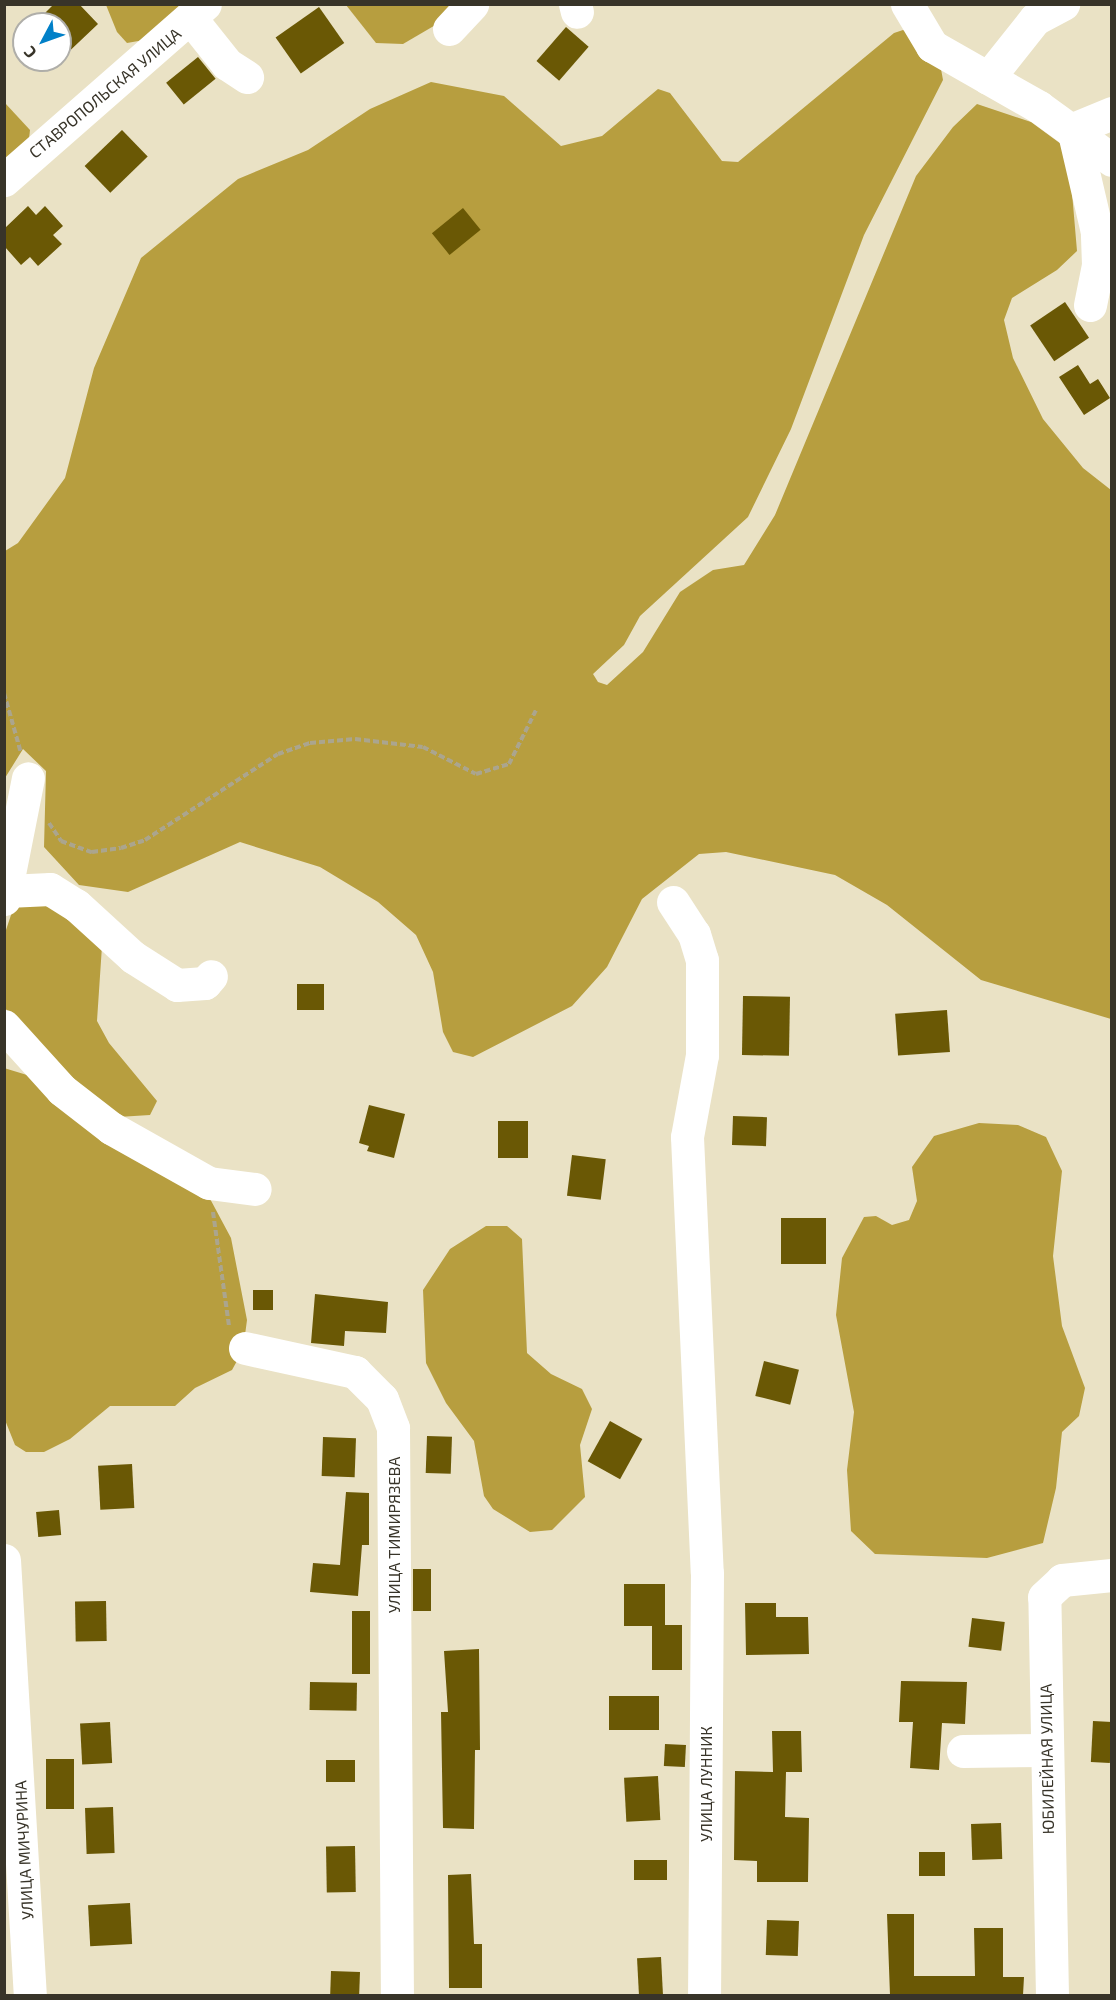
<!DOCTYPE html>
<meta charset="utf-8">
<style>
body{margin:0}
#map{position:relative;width:1116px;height:2000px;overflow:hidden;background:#eae2c5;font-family:"Exo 2",sans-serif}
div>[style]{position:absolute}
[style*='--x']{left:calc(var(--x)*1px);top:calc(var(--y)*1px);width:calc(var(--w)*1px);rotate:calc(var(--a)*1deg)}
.forest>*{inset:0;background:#b79e3f}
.building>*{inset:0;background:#6a5805;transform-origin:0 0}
.path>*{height:4px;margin-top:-2px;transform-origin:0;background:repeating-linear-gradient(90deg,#aba58e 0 6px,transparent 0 9px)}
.minor>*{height:33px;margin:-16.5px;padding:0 16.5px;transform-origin:16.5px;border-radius:16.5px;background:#fff}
span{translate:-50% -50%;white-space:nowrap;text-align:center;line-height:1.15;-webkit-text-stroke:6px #fff;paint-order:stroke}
.street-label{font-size:16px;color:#383429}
.frame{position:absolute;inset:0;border:6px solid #383429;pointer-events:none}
.north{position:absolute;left:12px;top:12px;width:60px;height:60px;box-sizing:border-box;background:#fff;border:2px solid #afaea9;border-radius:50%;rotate:229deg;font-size:16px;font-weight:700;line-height:24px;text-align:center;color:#383429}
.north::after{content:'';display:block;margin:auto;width:21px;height:27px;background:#0180c8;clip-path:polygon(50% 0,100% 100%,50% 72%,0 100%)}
</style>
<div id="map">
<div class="forest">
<i style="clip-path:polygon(106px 5px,186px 5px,144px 40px,127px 43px,117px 32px)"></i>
<i style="clip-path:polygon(346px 5px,458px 5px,444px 20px,403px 44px,376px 43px)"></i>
<i style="clip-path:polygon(903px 30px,913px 35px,941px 69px,943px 80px,864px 235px,791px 429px,748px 517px,640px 616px,624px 645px,593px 674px,598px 682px,607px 685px,643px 652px,680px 592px,713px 570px,744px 565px,775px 515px,916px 176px,953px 127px,977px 104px,1031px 122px,1061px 144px,1071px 181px,1077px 251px,1057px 270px,1012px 298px,1004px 320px,1013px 358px,1043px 419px,1083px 468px,1111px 490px,1111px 1019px,981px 980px,887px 905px,835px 875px,726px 852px,699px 854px,642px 899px,607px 967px,572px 1006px,473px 1057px,453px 1052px,443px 1032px,433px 972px,416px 935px,378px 902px,320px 867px,240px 842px,128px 892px,79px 885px,44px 847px,46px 771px,23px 749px,5px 778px,5px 551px,18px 543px,65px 478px,94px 368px,141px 258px,238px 179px,308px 150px,370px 109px,431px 82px,504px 96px,561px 146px,602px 136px,658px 89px,670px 93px,722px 161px,738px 162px,894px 33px)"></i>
<i style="clip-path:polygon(5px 103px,30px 130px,29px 139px,5px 162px)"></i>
<i style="clip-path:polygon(42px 896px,102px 946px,97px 1021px,109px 1043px,157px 1101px,150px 1115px,118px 1117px,71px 1086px,5px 1008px,5px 933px,14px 906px)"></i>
<i style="clip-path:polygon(4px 1068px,27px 1075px,208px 1195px,231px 1238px,247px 1320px,243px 1350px,232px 1370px,195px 1388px,175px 1406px,110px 1406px,70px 1439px,44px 1452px,26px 1452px,15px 1445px,5px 1420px)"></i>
<i style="clip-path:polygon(979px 1123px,1018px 1125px,1046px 1137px,1062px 1171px,1053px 1256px,1062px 1326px,1085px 1388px,1079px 1416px,1062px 1432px,1056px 1488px,1043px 1543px,987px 1558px,875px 1554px,851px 1531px,847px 1470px,854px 1412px,836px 1315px,842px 1258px,864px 1217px,876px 1216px,892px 1225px,909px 1220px,917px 1201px,912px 1167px,934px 1136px)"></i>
<i style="clip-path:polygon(486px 1226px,507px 1226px,522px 1239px,527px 1353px,551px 1374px,582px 1389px,592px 1409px,580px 1445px,585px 1497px,552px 1530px,530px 1532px,493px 1509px,484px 1496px,474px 1441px,446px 1403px,426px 1363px,423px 1290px,450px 1249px)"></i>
</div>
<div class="building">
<i style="clip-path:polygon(54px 4px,79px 4px,98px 24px,60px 60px,60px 24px,34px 24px)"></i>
<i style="left:319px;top:7px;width:44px;height:53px;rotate:55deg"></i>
<i style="left:566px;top:27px;width:30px;height:45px;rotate:41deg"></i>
<i style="left:198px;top:57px;width:28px;height:41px;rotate:51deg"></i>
<i style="left:122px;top:130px;width:37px;height:52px;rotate:46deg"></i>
<i style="clip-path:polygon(28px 206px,36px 215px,45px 206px,63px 226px,53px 235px,62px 244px,38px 266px,30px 257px,21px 265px,5px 247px,5px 228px)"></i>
<i style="left:463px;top:208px;width:28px;height:40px;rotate:51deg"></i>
<i style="left:1065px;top:302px;width:43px;height:42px;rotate:56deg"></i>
<i style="clip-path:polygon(1078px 365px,1090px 384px,1098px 379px,1110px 398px,1084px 415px,1059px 377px)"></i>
<i style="left:297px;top:984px;width:27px;height:26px"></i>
<i style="left:743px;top:996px;width:47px;height:59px;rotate:1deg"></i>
<i style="left:947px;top:1010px;width:42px;height:52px;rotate:86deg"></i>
<i style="clip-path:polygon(369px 1105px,405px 1114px,394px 1158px,367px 1151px,369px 1146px,359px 1143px)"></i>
<i style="left:733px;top:1116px;width:34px;height:29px;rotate:2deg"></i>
<i style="left:498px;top:1121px;width:30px;height:37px"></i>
<i style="left:572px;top:1155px;width:34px;height:41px;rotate:7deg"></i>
<i style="left:781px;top:1218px;width:45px;height:46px"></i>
<i style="left:253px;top:1290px;width:20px;height:20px"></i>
<i style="clip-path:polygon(315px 1294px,388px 1302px,386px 1333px,345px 1331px,344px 1346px,311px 1343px)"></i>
<i style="left:764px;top:1361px;width:36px;height:36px;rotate:14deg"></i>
<i style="left:610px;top:1421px;width:37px;height:46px;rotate:29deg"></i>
<i style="left:427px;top:1436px;width:25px;height:37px;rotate:2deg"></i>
<i style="left:323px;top:1437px;width:33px;height:39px;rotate:2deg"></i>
<i style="left:132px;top:1464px;width:44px;height:34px;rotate:87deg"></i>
<i style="clip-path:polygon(346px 1492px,369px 1493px,369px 1545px,362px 1545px,358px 1596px,310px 1592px,313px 1563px,340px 1565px)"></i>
<i style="left:59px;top:1510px;width:25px;height:23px;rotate:85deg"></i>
<i style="left:413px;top:1569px;width:18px;height:42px"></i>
<i style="left:624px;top:1584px;width:41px;height:42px"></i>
<i style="left:106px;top:1601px;width:40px;height:31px;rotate:89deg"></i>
<i style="clip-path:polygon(745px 1603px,776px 1603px,776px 1617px,808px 1617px,809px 1654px,746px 1655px)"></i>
<i style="left:352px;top:1611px;width:18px;height:63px"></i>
<i style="left:972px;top:1618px;width:33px;height:29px;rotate:7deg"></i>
<i style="left:682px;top:1625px;width:45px;height:30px;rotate:90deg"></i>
<i style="clip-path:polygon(479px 1649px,480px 1750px,475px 1750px,474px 1829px,443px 1828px,441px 1712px,448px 1712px,444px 1651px)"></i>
<i style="clip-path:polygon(901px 1681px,967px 1682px,965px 1724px,942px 1723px,939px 1770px,910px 1768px,913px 1722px,899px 1722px)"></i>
<i style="left:310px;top:1682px;width:47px;height:28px;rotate:1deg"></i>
<i style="left:609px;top:1696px;width:50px;height:34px"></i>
<i style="left:1093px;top:1721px;width:19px;height:41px;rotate:3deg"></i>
<i style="left:110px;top:1722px;width:41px;height:30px;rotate:87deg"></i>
<i style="clip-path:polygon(772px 1731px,801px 1731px,802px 1772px,786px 1772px,785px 1817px,809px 1818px,808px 1882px,757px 1882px,757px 1861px,734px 1860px,735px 1771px,773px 1772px)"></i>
<i style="left:665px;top:1744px;width:21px;height:22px;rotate:3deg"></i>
<i style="left:46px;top:1759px;width:28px;height:50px"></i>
<i style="left:326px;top:1760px;width:29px;height:22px"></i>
<i style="left:658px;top:1776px;width:44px;height:34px;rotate:87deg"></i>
<i style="left:113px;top:1807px;width:46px;height:28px;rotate:88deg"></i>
<i style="left:1001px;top:1823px;width:36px;height:30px;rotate:88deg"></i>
<i style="left:355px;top:1846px;width:46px;height:29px;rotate:89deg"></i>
<i style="left:945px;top:1852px;width:24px;height:26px;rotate:90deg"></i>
<i style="left:634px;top:1860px;width:33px;height:20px"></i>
<i style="clip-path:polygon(471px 1874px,474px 1944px,482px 1944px,482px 1988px,449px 1988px,448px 1875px)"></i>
<i style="left:130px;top:1903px;width:41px;height:42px;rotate:87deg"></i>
<i style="clip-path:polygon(887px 1914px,914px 1914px,914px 1976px,975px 1976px,974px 1928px,1003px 1928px,1003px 1977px,1024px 1977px,1023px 1995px,890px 1995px)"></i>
<i style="left:767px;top:1920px;width:32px;height:35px;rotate:2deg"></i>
<i style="left:661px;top:1957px;width:38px;height:24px;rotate:87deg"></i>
<i style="left:331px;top:1971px;width:29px;height:24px;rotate:2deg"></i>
</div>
<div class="path">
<i style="--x:4;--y:693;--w:62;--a:74.2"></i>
<i style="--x:49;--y:823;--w:22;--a:56"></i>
<i style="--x:61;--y:841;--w:33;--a:20"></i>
<i style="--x:92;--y:852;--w:29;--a:-8"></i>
<i style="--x:121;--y:848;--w:25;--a:-18"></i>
<i style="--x:145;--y:840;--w:158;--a:-32.9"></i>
<i style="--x:278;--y:754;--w:34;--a:-19"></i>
<i style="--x:310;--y:743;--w:45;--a:-5.1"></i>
<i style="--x:355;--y:739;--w:68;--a:6.7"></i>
<i style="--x:423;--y:747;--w:59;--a:27"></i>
<i style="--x:476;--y:774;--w:34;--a:-17"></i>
<i style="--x:509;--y:764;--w:60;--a:-63.4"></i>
<i style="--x:213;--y:1212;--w:115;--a:82"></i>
</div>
<div class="minor">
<i style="--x:575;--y:4;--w:8;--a:76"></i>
<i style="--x:907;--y:4;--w:49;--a:59.2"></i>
<i style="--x:932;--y:46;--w:123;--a:29.7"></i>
<i style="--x:1039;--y:107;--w:90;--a:36"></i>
<i style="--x:192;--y:20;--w:56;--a:51.5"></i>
<i style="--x:227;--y:64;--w:24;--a:33"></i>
<i style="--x:449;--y:29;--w:34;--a:-47"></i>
<i style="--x:988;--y:78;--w:75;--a:-51.5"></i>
<i style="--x:1035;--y:19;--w:32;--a:-28"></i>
<i style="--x:4;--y:180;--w:267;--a:-41.2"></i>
<i style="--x:1090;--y:305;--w:41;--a:-78.7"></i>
<i style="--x:1098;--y:265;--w:33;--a:-92"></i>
<i style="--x:1097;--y:232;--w:106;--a:-103.1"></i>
<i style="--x:1073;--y:129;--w:42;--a:-22.3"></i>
<i style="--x:7;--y:891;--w:43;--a:-2.7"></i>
<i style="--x:50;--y:889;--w:31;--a:32"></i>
<i style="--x:76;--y:905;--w:77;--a:42.4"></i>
<i style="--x:133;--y:957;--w:52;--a:32.5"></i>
<i style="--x:177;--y:985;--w:28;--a:-4"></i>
<i style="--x:205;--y:983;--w:9;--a:-49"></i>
<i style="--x:4;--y:899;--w:123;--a:-78.8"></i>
<i style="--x:673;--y:902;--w:38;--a:57"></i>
<i style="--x:694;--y:934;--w:27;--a:73"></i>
<i style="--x:702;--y:960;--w:95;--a:90"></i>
<i style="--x:702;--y:1055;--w:83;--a:100.4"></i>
<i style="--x:687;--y:1137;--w:436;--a:87.4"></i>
<i style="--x:707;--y:1573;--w:423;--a:90.4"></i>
<i style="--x:4;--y:1026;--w:86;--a:47.8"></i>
<i style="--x:62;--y:1090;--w:62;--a:37.8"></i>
<i style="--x:111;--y:1128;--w:112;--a:29.3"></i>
<i style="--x:209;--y:1183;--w:46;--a:7.4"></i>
<i style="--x:245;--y:1348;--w:113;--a:12.3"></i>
<i style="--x:355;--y:1372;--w:38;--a:45"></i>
<i style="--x:382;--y:1399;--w:31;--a:69"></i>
<i style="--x:393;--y:1428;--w:568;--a:89.6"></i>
<i style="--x:4;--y:1560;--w:437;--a:86.6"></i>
<i style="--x:963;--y:1751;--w:84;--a:-0.7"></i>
<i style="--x:1052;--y:1996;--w:399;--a:-91.1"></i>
<i style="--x:1044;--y:1597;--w:25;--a:-43"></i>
<i style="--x:1062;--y:1580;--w:50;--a:-5.7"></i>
</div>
<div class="street-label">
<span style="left:105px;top:93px;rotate:-40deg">СТАВРОПОЛЬСКАЯ УЛИЦА</span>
<span style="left:394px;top:1535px;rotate:-90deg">УЛИЦА ТИМИРЯЗЕВА</span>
<span style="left:1047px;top:1759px;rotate:-91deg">ЮБИЛЕЙНАЯ УЛИЦА</span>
<span style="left:706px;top:1784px;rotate:-90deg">УЛИЦА ЛУННИК</span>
<span style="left:24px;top:1850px;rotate:-93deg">УЛИЦА МИЧУРИНА</span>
</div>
<div class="frame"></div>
<div class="north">С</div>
</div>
